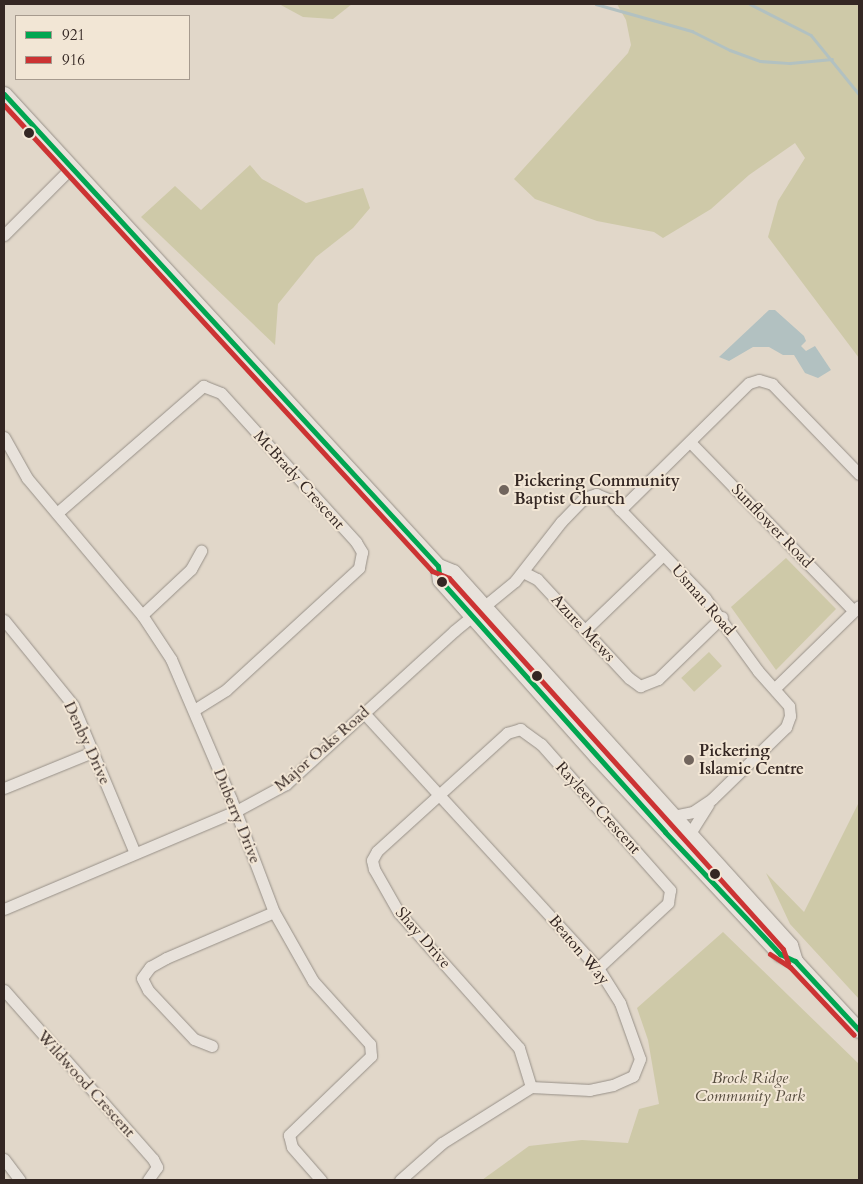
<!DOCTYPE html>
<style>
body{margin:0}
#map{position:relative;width:863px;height:1184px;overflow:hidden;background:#e1d7c9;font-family:Cardo,serif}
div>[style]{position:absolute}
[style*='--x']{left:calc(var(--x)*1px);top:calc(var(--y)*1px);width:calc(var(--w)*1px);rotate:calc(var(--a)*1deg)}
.green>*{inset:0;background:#cec9a8;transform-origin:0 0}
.water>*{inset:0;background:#b2c1c1}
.stream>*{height:2.5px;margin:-1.25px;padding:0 1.25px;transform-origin:1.25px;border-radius:1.25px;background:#b2c1c1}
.roads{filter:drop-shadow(0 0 1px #979088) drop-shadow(0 0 1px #979088)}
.street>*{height:11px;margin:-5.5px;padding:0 5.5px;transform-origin:5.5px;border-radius:5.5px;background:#e8e2db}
.secondary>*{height:15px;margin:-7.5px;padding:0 7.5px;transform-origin:7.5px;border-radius:7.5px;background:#e8e2db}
.bus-1>*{height:5px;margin:-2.5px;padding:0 2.5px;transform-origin:2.5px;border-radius:2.5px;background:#00a651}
.bus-2>*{height:5px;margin:-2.5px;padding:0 2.5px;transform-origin:2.5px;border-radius:2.5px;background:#c33}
.dots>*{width:14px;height:14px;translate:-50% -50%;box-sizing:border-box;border:2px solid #f2e6d5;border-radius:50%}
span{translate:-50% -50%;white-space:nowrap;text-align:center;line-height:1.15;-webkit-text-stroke:4px #f2e6d5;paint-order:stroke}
.street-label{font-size:16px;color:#342723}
.poi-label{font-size:16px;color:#342723;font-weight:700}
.left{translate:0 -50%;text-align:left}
.park-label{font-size:16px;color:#564c3e;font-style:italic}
.frame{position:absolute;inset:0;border:5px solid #342723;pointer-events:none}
.legend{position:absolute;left:15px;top:15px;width:175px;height:65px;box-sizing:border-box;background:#f2e6d5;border:1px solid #a69a8e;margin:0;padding:6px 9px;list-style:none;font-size:15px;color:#342723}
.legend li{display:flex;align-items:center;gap:10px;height:25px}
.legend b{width:25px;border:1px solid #a69a8e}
</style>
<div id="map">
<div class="green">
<i style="clip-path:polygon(279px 4px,352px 4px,333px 19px,303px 17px)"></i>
<i style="clip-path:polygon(617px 4px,859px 4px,859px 358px,768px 237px,778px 201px,805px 158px,795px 143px,749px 175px,711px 209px,663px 238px,654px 232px,597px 221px,535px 199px,514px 179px,628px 53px,631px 45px,626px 20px)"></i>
<i style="clip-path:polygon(250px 165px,262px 179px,306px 203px,363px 188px,370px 208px,353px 228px,316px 257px,278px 304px,275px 345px,141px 217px,175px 186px,201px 210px)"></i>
<i style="clip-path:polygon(786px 558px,836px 609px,776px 670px,731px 607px)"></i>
<i style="left:709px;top:652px;width:19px;height:38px;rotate:47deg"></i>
<i style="clip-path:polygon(859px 802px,859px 999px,790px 924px,766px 873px,804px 912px)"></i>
<i style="clip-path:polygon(723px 932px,859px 1064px,859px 1180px,482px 1180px,529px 1146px,582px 1140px,628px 1143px,639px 1109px,659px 1104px,648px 1040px,637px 1008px)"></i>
</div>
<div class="water">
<i style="clip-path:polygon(769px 310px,775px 310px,804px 336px,806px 341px,801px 346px,806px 351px,815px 346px,831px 370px,818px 378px,805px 373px,794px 355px,783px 355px,769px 347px,753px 347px,729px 361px,719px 357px)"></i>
</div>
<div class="stream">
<i style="--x:596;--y:4;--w:100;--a:15.7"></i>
<i style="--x:692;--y:31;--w:42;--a:26.6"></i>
<i style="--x:730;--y:50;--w:32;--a:20"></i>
<i style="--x:760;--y:61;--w:30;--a:4"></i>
<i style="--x:790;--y:63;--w:42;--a:-5.4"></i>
<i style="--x:750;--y:4;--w:68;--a:26.9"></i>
<i style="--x:811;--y:35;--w:76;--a:50.9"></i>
</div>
<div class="roads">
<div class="street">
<i style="--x:4;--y:235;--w:95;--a:-45"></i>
<i style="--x:4;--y:437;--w:47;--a:60.7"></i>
<i style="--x:27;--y:478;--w:179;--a:50"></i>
<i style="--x:142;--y:615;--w:53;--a:56.6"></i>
<i style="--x:171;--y:659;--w:152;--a:66.8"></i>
<i style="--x:231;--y:799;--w:121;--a:69.2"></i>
<i style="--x:274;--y:912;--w:79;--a:60.5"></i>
<i style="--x:313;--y:981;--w:85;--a:47.9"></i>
<i style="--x:370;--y:1044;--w:12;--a:85"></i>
<i style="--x:371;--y:1056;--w:114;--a:136.1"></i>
<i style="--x:289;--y:1135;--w:12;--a:76"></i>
<i style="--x:292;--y:1147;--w:44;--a:48.7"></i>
<i style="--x:690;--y:442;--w:235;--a:45.9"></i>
<i style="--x:620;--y:510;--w:181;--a:-44.6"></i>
<i style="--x:749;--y:383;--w:10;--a:-17"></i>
<i style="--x:759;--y:380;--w:14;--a:17"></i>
<i style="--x:772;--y:384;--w:125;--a:46"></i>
<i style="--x:57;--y:513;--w:194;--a:-41"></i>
<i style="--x:203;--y:386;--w:19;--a:21"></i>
<i style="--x:221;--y:393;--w:201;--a:47.8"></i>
<i style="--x:356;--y:542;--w:12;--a:59"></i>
<i style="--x:362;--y:552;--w:16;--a:101"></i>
<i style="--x:359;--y:568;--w:180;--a:137.5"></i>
<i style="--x:226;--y:690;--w:38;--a:148"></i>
<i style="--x:523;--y:572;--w:16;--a:27"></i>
<i style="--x:537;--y:579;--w:135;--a:47.1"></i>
<i style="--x:629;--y:678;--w:14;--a:36"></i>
<i style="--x:640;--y:686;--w:19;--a:-21"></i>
<i style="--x:658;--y:679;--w:89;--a:-44.1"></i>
<i style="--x:142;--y:615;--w:67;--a:-43.2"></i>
<i style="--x:191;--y:569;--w:21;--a:-61"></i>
<i style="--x:4;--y:620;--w:109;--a:50.9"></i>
<i style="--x:73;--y:705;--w:160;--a:67.3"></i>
<i style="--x:585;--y:630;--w:108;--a:-43.9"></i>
<i style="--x:775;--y:688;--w:117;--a:-44.3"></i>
<i style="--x:364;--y:713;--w:346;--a:47.5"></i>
<i style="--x:598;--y:968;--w:41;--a:57.8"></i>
<i style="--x:620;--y:1003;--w:59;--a:70.3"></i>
<i style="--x:640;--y:1059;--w:18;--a:112"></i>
<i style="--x:633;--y:1076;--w:22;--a:156"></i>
<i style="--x:613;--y:1085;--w:24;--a:168"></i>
<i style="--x:590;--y:1090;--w:59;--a:-177.1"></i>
<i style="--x:531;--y:1087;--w:105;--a:147.8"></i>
<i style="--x:442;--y:1143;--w:56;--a:138.6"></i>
<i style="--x:4;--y:788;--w:95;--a:-22.2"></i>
<i style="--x:689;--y:835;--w:36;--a:-58"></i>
<i style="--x:4;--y:909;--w:252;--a:-22.9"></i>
<i style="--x:236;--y:811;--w:57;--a:-28.4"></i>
<i style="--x:286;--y:784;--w:227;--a:-42.3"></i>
<i style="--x:454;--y:631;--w:79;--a:-39.3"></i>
<i style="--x:515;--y:581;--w:75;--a:-52.1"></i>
<i style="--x:561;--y:522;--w:33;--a:-46"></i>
<i style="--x:584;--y:498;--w:13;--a:-18"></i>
<i style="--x:596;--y:494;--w:16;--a:22"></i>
<i style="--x:611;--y:500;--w:136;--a:46.2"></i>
<i style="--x:705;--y:598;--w:90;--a:54"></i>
<i style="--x:758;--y:671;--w:47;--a:48.5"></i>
<i style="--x:789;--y:706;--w:10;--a:84"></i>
<i style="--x:790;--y:716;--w:12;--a:110"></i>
<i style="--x:786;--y:727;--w:103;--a:135.8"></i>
<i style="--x:712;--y:799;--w:23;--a:146"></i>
<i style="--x:693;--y:812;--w:20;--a:169"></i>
<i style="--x:4;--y:990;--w:225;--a:48.6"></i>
<i style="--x:153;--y:1159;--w:9;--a:63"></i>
<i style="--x:157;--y:1167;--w:16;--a:125"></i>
<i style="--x:212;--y:1046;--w:19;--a:-159"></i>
<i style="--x:194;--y:1039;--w:67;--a:-133.2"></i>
<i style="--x:148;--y:990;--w:13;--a:-117"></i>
<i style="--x:142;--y:978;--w:14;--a:-54"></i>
<i style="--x:150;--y:967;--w:18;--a:-29"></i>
<i style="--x:166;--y:958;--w:117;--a:-23.1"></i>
<i style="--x:531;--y:1087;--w:41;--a:-107.1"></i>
<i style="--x:519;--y:1048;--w:181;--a:-131.6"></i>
<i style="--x:399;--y:913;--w:51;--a:-119.6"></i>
<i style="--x:374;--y:869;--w:9;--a:-103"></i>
<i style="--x:372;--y:860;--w:10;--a:-61"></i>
<i style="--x:377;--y:851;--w:176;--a:-42.2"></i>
<i style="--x:507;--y:733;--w:14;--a:-17"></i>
<i style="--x:520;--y:729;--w:26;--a:36"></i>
<i style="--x:541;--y:744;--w:195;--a:48.5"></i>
<i style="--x:670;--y:890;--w:13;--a:99"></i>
<i style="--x:668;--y:903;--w:96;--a:137.1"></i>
<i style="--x:4;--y:1159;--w:26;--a:53"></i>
</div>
<div class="secondary">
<i style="--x:4;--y:94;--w:641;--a:47.4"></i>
<i style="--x:438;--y:566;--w:16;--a:22"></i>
<i style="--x:453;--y:572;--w:503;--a:47.9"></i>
<i style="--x:790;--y:945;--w:17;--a:73"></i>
<i style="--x:438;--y:566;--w:14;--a:82"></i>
<i style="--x:440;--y:580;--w:237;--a:48.4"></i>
<i style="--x:597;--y:757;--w:269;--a:47.1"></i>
<i style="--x:780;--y:954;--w:17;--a:25"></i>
<i style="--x:795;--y:961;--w:94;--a:47.2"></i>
</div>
</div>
<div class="bus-1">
<i style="--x:4;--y:94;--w:641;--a:47.4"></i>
<i style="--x:438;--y:566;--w:14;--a:82"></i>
<i style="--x:440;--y:580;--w:338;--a:48.2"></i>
<i style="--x:665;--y:832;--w:168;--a:46.7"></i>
<i style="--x:780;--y:954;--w:17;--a:25"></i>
<i style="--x:795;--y:961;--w:94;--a:47.2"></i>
</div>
<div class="bus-2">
<i style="--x:4;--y:105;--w:633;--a:47.43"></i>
<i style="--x:432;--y:571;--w:18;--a:22"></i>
<i style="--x:449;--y:578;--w:499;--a:48"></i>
<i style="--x:783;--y:949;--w:15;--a:70"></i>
<i style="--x:770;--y:954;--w:24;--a:33"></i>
<i style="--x:790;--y:967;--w:93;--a:46.7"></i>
</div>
<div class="dots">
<i style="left:29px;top:133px;background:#342723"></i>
<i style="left:504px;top:490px;background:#71655d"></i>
<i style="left:442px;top:582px;background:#342723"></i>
<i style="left:537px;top:676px;background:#342723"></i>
<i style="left:689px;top:760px;background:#71655d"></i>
<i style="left:715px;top:874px;background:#342723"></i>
</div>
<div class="street-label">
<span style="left:299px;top:480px;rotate:48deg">McBrady Crescent</span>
<span style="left:772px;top:526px;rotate:46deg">Sunflower Road</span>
<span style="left:703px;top:600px;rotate:49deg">Usman Road</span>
<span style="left:583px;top:628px;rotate:47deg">Azure Mews</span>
<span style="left:87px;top:743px;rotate:65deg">Denby Drive</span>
<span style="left:322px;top:749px;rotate:-41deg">Major Oaks Road</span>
<span style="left:598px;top:808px;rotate:48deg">Rayleen Crescent</span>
<span style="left:237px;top:816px;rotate:68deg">Duberry Drive</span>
<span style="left:423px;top:938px;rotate:49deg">Shay Drive</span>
<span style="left:579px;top:950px;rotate:50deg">Beaton Way</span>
<span style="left:86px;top:1084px;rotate:48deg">Wildwood Crescent</span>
</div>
<div class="poi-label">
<span class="left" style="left:514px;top:490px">Pickering Community<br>Baptist Church</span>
<span class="left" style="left:699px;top:760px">Pickering<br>Islamic Centre</span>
</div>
<div class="park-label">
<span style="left:750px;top:1087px">Brock Ridge<br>Community Park</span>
</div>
<div class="frame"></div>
<ul class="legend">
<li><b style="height:6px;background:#00a651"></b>921</li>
<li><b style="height:6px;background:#c33"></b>916</li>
</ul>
</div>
